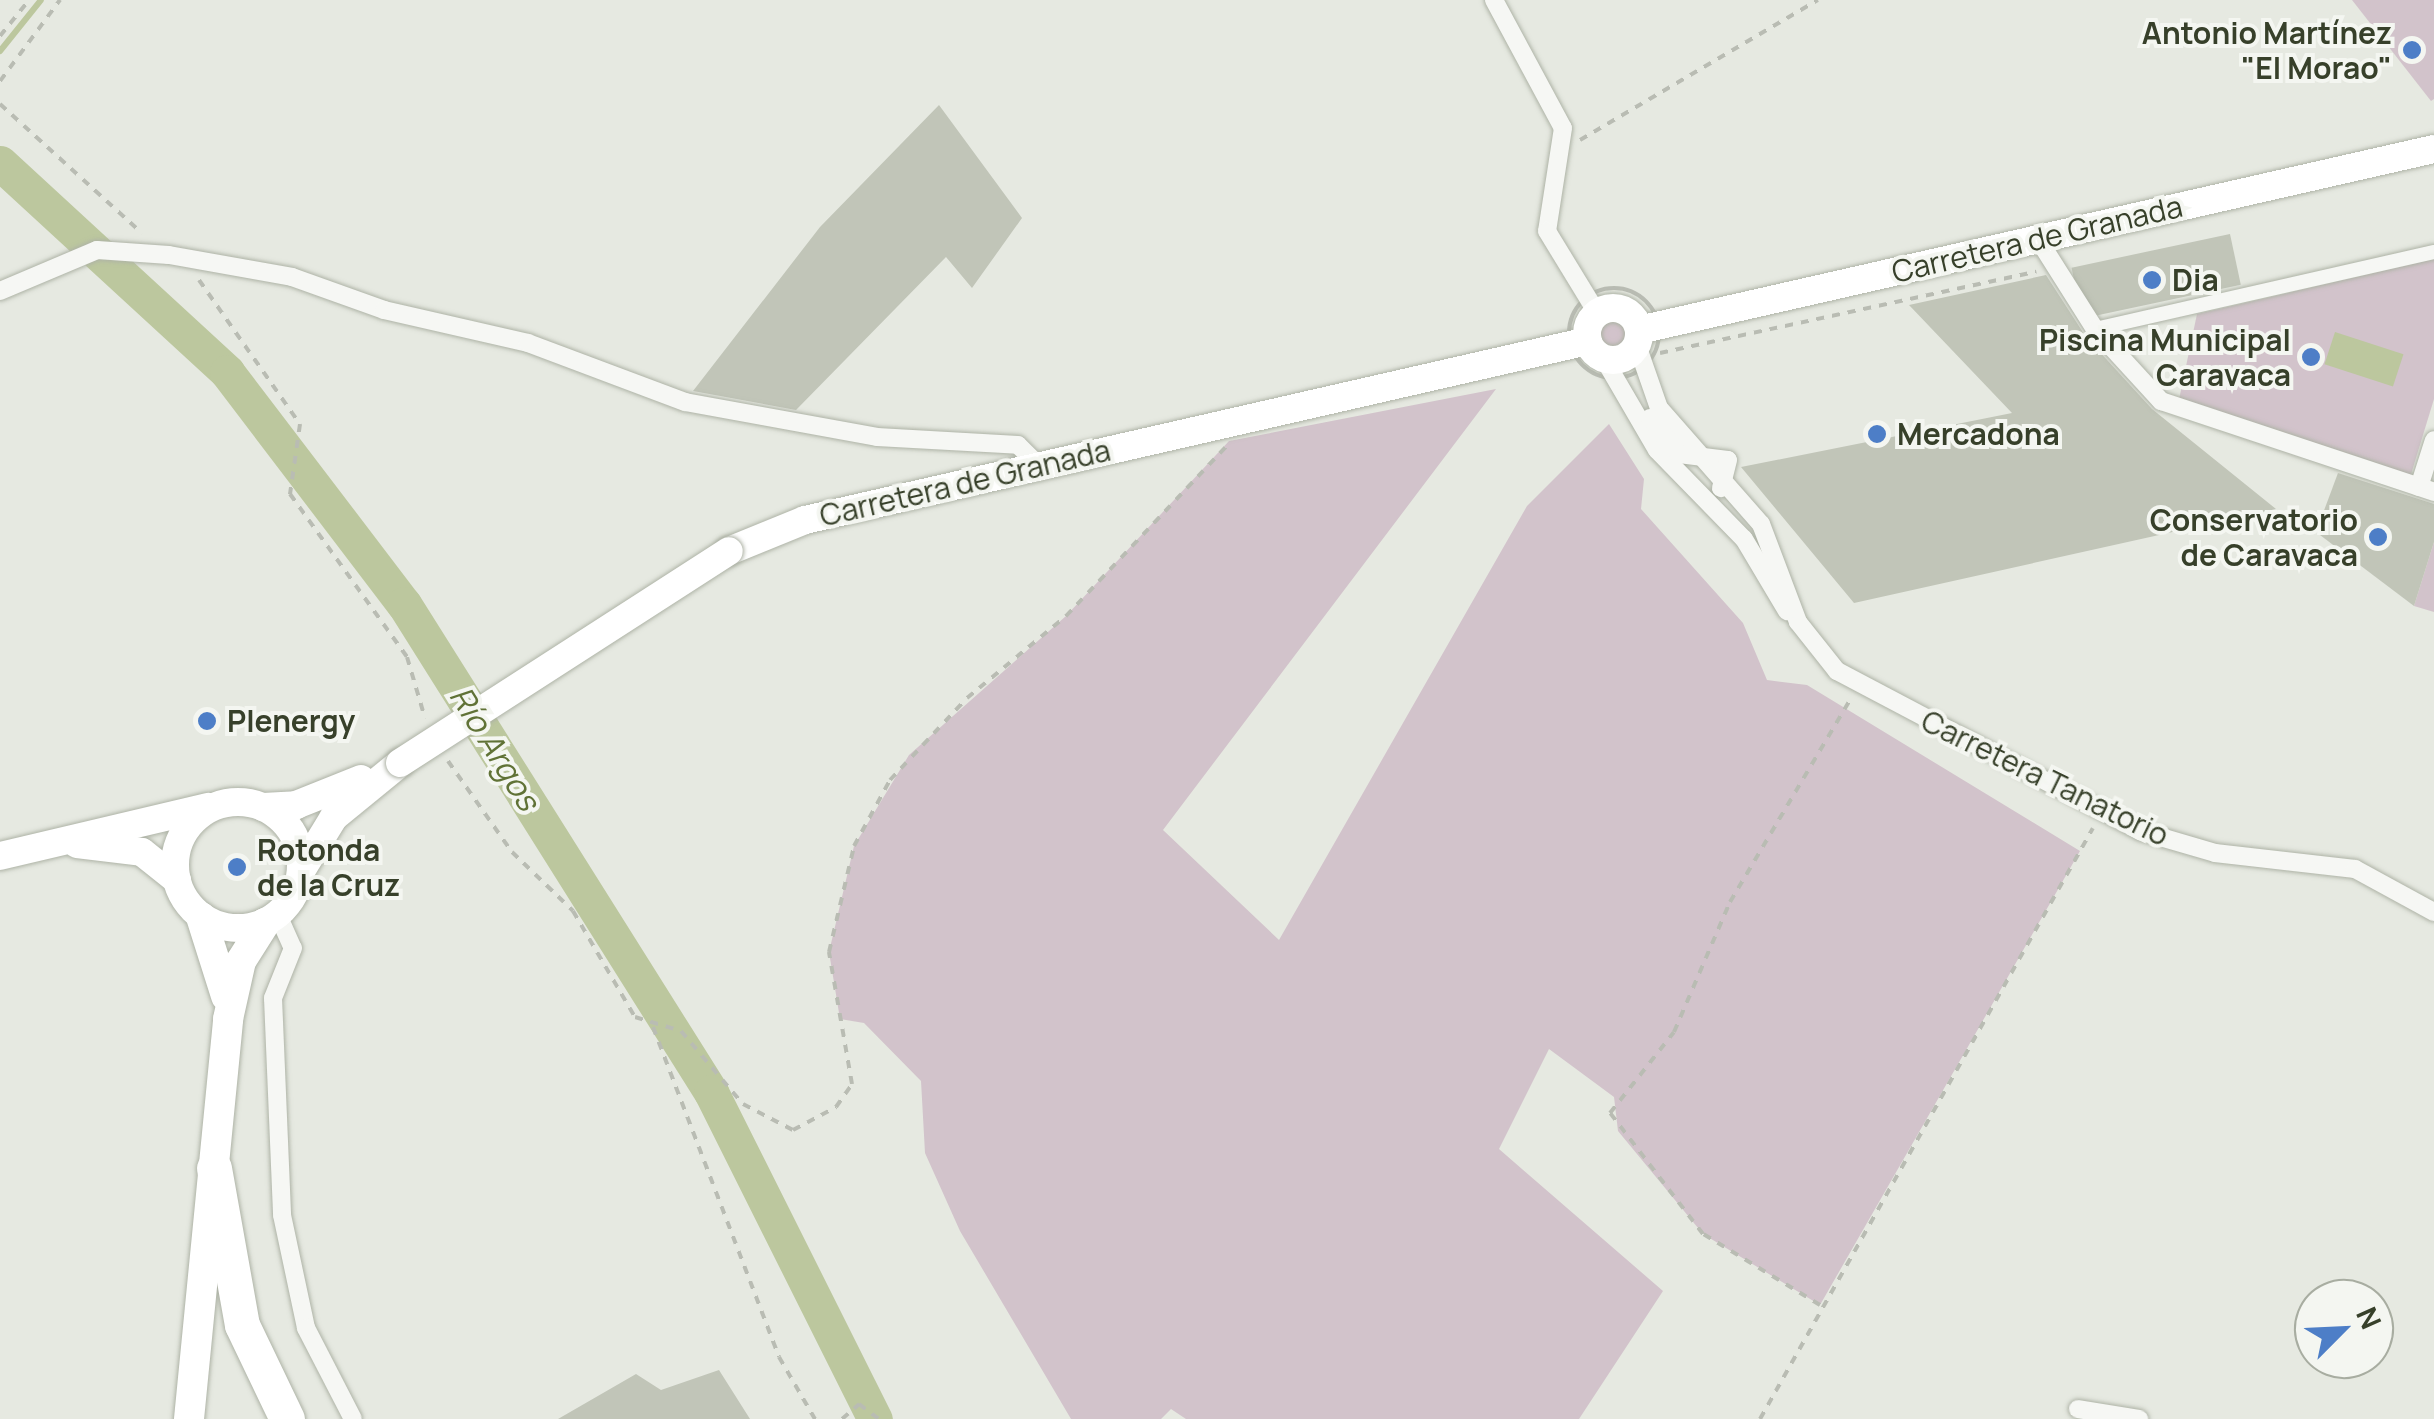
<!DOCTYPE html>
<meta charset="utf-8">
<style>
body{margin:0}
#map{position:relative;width:2434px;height:1419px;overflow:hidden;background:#e6e9e1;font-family:Manrope,sans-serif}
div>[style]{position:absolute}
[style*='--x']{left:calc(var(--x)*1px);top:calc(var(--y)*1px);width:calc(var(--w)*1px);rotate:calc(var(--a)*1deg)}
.green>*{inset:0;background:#d2c3cb}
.round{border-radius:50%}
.water>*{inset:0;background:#bcc79e;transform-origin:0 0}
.stream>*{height:6px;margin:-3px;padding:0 3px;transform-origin:3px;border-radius:3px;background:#bcc79e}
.river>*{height:35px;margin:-17.5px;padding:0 17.5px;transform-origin:17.5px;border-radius:17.5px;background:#bcc79e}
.building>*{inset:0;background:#c1c5b8;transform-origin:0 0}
.path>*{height:4px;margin-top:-2px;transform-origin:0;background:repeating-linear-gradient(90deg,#b9bcb3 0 8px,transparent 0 16px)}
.path>.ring{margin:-2px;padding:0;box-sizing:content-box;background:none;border:4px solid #b9bcb3;border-radius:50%}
.roads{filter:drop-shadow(0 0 2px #aeb3a6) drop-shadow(0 0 2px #aeb3a6)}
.pedestrian>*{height:14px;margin:-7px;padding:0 7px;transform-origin:7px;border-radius:7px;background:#f6f7f4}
.minor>*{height:18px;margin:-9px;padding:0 9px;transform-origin:9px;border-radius:9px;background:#f6f7f4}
.secondary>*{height:28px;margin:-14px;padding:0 14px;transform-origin:14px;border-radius:14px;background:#fff}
.secondary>.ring{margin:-14px;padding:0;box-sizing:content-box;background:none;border:28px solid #fff;border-radius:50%}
.trunk>*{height:30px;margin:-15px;padding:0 15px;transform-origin:15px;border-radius:15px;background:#fff}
.motorway>*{height:35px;margin:-17.5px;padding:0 17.5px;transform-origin:17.5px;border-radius:17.5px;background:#fff}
.bridges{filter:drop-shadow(0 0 2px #aeb3a6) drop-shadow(0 0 2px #aeb3a6)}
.secondary-bridge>*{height:28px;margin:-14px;padding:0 14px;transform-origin:14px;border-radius:14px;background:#fff}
.dots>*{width:28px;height:28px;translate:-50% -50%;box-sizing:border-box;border:5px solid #f4f6f1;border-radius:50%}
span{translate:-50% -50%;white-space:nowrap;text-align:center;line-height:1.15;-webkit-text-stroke:8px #f4f6f1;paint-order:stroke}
.poi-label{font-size:30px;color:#37402a;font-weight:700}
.right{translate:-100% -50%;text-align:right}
.left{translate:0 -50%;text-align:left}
.street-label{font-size:30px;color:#37402a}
.water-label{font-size:32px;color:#607236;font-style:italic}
.north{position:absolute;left:2294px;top:1279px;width:100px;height:100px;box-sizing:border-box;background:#f4f6f1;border:2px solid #a8ada1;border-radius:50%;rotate:66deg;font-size:28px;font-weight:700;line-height:40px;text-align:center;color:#37402a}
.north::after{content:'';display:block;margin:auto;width:35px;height:45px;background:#4d7ec7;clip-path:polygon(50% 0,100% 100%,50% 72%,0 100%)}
</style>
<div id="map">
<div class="green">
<i style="clip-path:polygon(2352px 0,2434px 0,2434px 99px,2431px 101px)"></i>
<i style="clip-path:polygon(2434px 259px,2434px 399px,2408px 484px,2177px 409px,2197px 314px)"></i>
<i class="round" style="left:1591px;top:313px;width:42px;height:42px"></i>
<i style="clip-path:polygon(1496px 389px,1163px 830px,1279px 940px,1527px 506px,1609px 424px,1644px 479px,1641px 509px,1743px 623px,1767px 680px,1807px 685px,2080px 851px,1820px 1305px,1703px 1234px,1618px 1131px,1614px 1097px,1549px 1049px,1499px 1149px,1663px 1291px,1579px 1419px,1186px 1419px,1171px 1409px,1161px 1419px,1071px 1419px,960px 1231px,925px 1153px,921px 1081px,864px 1023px,840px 1019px,829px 952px,854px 846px,909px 755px,1066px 616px,1229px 441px)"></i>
<i style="clip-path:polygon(2434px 542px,2434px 612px,2414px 606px)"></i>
</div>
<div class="water">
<i style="left:2335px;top:332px;width:72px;height:34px;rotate:18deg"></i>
</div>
<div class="stream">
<i style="--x:0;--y:51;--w:65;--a:-51.2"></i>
</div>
<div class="river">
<i style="--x:0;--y:163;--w:309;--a:42.6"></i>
<i style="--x:227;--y:372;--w:292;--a:52.7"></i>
<i style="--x:404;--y:604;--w:577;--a:57.83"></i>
<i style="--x:711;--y:1092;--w:366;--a:63.4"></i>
</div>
<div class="building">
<i style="clip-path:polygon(939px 105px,1022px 218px,972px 288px,946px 257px,796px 410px,693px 391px,820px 227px)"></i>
<i style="left:2230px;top:234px;width:52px;height:162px;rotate:78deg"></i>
<i style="clip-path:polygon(2046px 275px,2086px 337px,2152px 409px,2276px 509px,1854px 603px,1741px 467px,2012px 413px,1909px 305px)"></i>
<i style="clip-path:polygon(2338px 473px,2434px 504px,2434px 542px,2414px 606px,2316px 532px)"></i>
<i style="clip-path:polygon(719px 1370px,750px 1419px,558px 1419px,636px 1374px,661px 1390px)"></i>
</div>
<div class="path">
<i style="--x:0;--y:36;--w:46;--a:-51.1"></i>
<i style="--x:0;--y:81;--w:101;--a:-53.5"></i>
<i style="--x:0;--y:104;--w:192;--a:42.3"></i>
<i style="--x:1580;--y:140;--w:276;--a:-30.5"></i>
<i style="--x:199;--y:280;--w:176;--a:55"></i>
<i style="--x:300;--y:424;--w:71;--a:98.1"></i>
<i style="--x:290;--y:494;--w:201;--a:54.3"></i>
<i style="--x:407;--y:657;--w:64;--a:73.6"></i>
<i class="ring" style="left:1569px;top:288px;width:86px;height:86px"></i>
<i style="--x:1660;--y:353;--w:385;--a:-12.2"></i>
<i style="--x:448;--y:761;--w:111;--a:54.9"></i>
<i style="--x:512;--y:852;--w:85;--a:44"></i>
<i style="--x:573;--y:911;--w:123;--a:59.7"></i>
<i style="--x:635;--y:1017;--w:48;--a:16.9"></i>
<i style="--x:681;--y:1031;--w:96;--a:49.7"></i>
<i style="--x:743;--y:1104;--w:56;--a:27.5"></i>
<i style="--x:793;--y:1130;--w:49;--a:-28.1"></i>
<i style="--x:836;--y:1107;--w:28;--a:-55"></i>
<i style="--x:852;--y:1084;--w:134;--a:-99.9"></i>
<i style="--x:829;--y:952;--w:109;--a:-76.7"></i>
<i style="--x:854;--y:846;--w:75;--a:-61.4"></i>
<i style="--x:890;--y:780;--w:112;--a:-46.8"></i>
<i style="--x:967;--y:698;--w:129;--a:-39.6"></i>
<i style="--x:1066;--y:616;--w:234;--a:-46.6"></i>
<i style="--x:653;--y:1027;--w:353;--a:69.1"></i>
<i style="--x:779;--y:1357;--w:72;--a:59.9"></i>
<i style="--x:1820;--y:1305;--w:137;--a:-148.7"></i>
<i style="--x:1703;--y:1234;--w:153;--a:-127.5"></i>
<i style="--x:1610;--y:1113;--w:103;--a:-51.7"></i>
<i style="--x:1674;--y:1032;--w:142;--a:-66.7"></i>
<i style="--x:1730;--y:902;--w:237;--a:-59.3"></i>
<i style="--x:842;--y:1419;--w:23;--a:-41"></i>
<i style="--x:859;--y:1404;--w:25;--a:37"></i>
<i style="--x:1760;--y:1419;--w:678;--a:-60.6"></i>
</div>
<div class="roads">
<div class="pedestrian">
<i style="--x:2095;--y:329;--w:348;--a:-12.8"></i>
</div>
<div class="minor">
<i style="--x:1494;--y:0;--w:145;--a:61.7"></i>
<i style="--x:1563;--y:128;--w:104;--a:98.8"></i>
<i style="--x:1547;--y:231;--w:96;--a:58.6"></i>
<i style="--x:2038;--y:239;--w:107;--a:57.7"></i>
<i style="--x:2095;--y:329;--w:98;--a:47.5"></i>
<i style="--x:2161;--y:401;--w:288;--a:18.4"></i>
<i style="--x:0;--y:291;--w:105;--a:-22.9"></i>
<i style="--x:97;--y:250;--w:72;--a:4"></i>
<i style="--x:169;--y:255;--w:125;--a:10.1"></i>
<i style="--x:292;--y:277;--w:98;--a:19.7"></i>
<i style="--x:384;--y:310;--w:148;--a:12.9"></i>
<i style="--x:528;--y:343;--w:168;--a:20.6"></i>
<i style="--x:685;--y:402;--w:195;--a:10.3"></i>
<i style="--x:877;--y:437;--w:141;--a:3.2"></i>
<i style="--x:1018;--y:445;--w:30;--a:45"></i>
<i style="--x:1637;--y:345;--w:67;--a:70.8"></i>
<i style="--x:1659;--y:408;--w:154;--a:48.7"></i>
<i style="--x:1761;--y:524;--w:105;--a:69.3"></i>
<i style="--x:1798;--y:622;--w:63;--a:51.5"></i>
<i style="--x:1837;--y:671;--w:343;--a:27.8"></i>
<i style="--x:2140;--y:831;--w:78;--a:16.3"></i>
<i style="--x:2215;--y:853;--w:141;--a:6.5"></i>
<i style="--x:2355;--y:869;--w:90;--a:28.6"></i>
<i style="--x:1604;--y:359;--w:105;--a:59.8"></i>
<i style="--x:1657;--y:450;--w:124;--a:45.7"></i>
<i style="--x:1744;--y:539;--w:84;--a:59.2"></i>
<i style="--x:1650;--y:418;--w:46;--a:51.1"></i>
<i style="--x:1679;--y:454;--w:49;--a:7"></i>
<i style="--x:1728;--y:460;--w:29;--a:104"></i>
<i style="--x:2419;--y:487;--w:49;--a:-72.3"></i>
<i style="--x:278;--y:915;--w:36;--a:66"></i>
<i style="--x:293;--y:948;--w:54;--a:111.8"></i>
<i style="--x:273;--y:998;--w:217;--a:87.6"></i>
<i style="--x:282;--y:1215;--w:116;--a:78"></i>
<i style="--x:306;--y:1328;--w:102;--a:62.7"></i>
<i style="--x:2078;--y:1409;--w:62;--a:9.3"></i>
</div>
<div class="secondary">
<i class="ring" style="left:1587px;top:308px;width:24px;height:24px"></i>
<i style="--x:1639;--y:330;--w:815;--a:-12.83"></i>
<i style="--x:729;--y:551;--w:82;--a:-22.2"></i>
<i style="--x:805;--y:520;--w:803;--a:-12.88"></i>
<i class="ring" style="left:175px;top:802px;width:98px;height:98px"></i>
<i style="--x:263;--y:807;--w:33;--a:-3"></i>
<i style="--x:296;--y:805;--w:70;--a:-21.8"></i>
<i style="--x:77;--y:844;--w:65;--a:7"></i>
<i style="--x:142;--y:852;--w:45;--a:38.7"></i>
<i style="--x:0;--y:856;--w:214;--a:-13.3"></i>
<i style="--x:301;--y:871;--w:63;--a:-58.6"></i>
<i style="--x:334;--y:817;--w:85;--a:-39.3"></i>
</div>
<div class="trunk">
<i style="--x:201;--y:917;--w:83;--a:72.4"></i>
<i style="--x:189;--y:1419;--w:402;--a:-84.4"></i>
<i style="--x:228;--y:1019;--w:59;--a:-77.4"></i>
<i style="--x:241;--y:961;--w:45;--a:-57.7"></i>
</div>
<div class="motorway">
<i style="--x:214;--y:1168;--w:159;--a:79.9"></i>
<i style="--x:242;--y:1325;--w:104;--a:64.4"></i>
</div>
</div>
<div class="bridges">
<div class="secondary-bridge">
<i style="--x:400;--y:763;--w:391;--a:-32.8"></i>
</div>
</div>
<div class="dots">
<i style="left:2412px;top:50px;background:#4d7ec7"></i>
<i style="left:2152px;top:280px;background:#4d7ec7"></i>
<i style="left:2311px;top:357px;background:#4d7ec7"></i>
<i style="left:1877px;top:434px;background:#4d7ec7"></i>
<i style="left:2378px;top:537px;background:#4d7ec7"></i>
<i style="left:207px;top:721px;background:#4d7ec7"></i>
<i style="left:237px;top:867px;background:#4d7ec7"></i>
</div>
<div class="poi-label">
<span class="right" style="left:2392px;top:50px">Antonio Martínez<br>"El Morao"</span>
<span class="left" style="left:2172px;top:280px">Dia</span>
<span class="right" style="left:2291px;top:357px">Piscina Municipal<br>Caravaca</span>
<span class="left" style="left:1897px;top:434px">Mercadona</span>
<span class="right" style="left:2358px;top:537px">Conservatorio<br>de Caravaca</span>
<span class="left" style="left:227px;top:721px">Plenergy</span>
<span class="left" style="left:257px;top:867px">Rotonda<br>de la Cruz</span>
</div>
<div class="street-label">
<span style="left:2037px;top:239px;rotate:-13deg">Carretera de Granada</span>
<span style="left:965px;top:483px;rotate:-13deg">Carretera de Granada</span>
<span style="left:2045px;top:778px;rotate:26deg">Carretera Tanatorio</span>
</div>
<div class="water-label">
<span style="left:495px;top:748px;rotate:58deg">Río Argos</span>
</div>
<div class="north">N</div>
</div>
